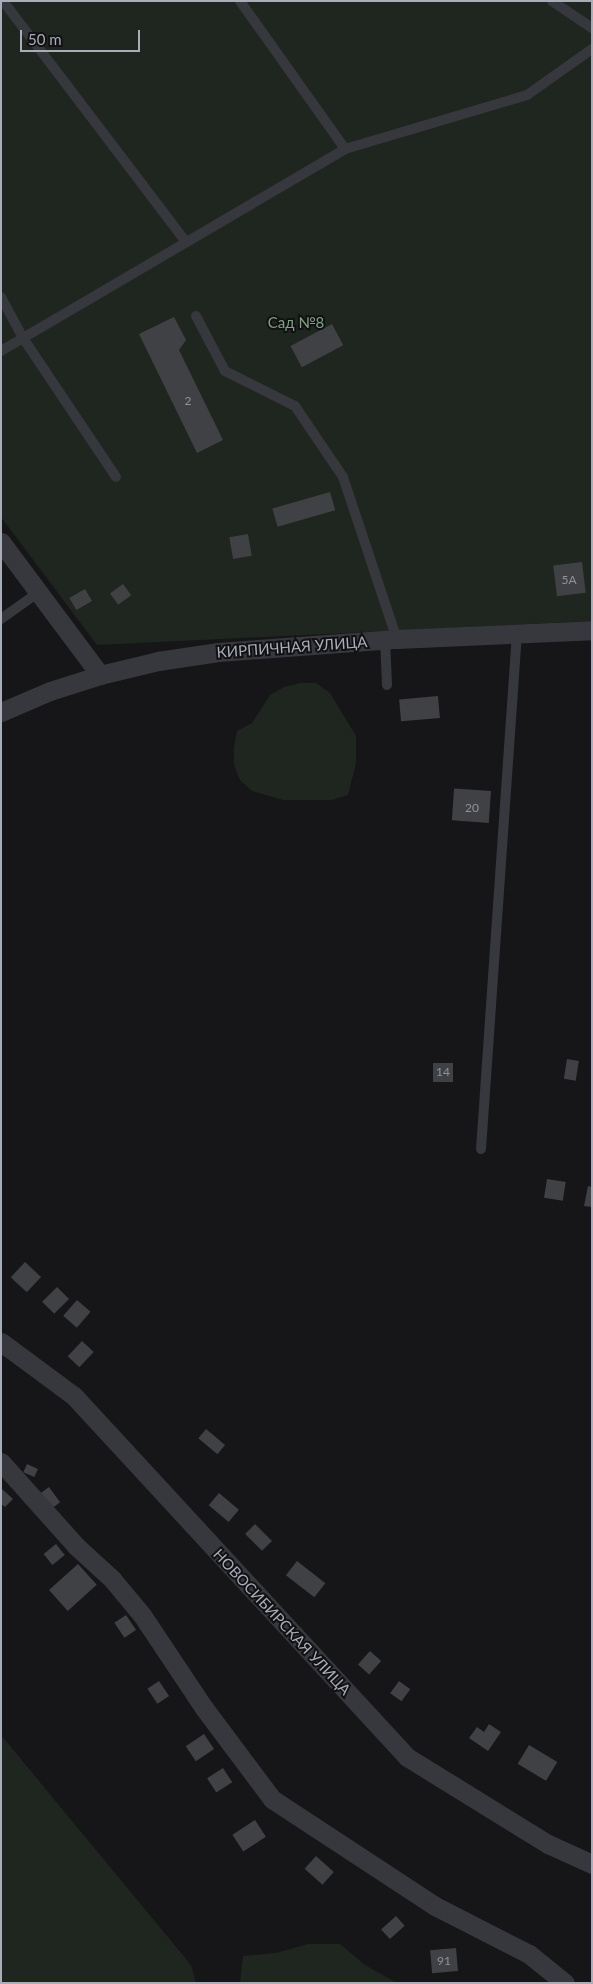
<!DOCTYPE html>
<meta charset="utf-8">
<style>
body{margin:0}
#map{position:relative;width:593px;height:1984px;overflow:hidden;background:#161618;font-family:Lato,sans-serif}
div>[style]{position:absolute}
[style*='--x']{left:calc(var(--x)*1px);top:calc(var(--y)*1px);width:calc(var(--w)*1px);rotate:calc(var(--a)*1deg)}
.green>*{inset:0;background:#1e261f}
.building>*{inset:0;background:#404145;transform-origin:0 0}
.lane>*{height:10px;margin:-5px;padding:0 5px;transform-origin:5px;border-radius:5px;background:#37383d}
.street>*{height:19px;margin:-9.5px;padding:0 9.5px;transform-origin:9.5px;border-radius:9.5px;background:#37383d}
span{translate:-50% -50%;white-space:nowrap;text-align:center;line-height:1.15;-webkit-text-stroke:4px #111113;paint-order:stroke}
.number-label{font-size:12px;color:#8e929b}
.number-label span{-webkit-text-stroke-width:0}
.park-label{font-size:15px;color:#7fa381}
.street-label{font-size:15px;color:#a8adb8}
.frame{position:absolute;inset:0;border:2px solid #a8adb8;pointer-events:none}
.scale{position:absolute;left:20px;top:30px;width:120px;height:22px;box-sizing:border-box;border:2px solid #a8adb8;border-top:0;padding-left:6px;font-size:15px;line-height:18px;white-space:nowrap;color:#a8adb8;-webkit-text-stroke:4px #111113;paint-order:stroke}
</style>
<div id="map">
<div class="green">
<i style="clip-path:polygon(1px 1px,592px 1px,592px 621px,97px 645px,1px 517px)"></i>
<i style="clip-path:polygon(300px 683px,316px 683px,330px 693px,356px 736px,356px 763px,348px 795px,332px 800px,283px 800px,252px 791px,240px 780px,234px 765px,234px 747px,237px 731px,252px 723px,270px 695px,284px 687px)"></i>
<i style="clip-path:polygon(1px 1735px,191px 1965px,196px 1983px,1px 1983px)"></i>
<i style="clip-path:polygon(308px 1944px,340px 1944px,365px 1965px,397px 1983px,240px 1983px,243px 1956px,276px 1953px)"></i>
</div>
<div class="building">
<i style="clip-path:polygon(174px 317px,186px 340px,179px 350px,223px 440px,197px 453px,139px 334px)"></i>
<i style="left:332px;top:324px;width:24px;height:47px;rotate:62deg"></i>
<i style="left:330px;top:492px;width:19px;height:60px;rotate:74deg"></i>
<i style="left:248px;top:534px;width:22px;height:19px;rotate:80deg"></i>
<i style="left:582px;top:562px;width:31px;height:29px;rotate:83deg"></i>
<i style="left:123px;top:584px;width:14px;height:16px;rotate:54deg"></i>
<i style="left:85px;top:589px;width:14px;height:18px;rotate:60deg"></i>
<i style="left:438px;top:696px;width:22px;height:39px;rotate:85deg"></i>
<i style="left:491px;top:791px;width:32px;height:37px;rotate:94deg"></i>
<i style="left:567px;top:1059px;width:12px;height:20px;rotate:9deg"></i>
<i style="left:433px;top:1063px;width:20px;height:19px"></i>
<i style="left:547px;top:1179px;width:19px;height:19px;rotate:9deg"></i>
<i style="clip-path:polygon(588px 1186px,592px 1187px,592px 1207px,584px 1206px)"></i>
<i style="left:25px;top:1262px;width:22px;height:21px;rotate:43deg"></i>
<i style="left:57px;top:1287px;width:17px;height:21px;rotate:45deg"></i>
<i style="left:77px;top:1300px;width:18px;height:21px;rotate:41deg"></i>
<i style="left:82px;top:1341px;width:16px;height:21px;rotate:43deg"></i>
<i style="left:206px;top:1429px;width:25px;height:12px;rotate:40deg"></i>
<i style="left:27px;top:1464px;width:12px;height:9px;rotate:24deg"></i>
<i style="left:49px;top:1487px;width:19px;height:10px;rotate:54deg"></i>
<i style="clip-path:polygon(1px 1488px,13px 1499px,5px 1507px,1px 1504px)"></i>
<i style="left:219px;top:1493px;width:26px;height:16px;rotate:40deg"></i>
<i style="left:255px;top:1524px;width:24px;height:14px;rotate:45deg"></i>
<i style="left:56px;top:1544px;width:14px;height:16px;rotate:51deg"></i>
<i style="left:297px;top:1561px;width:36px;height:18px;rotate:38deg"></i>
<i style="left:78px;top:1564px;width:28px;height:39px;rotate:48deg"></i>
<i style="left:126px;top:1615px;width:18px;height:14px;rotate:56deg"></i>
<i style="left:370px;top:1651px;width:15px;height:18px;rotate:42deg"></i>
<i style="left:159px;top:1681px;width:18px;height:14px;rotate:56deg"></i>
<i style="left:399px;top:1681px;width:14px;height:15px;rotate:36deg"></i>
<i style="clip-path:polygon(489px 1724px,501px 1732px,488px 1751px,469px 1738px,477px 1727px,484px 1732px)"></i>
<i style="left:204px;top:1734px;width:18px;height:22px;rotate:56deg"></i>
<i style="left:529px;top:1745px;width:33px;height:22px;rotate:31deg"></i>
<i style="left:223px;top:1768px;width:17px;height:19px;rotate:57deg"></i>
<i style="left:255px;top:1820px;width:20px;height:27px;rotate:57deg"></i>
<i style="left:316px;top:1856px;width:24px;height:17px;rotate:42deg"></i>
<i style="left:396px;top:1916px;width:13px;height:20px;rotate:48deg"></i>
<i style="left:456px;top:1948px;width:23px;height:26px;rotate:85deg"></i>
</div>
<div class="lane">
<i style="--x:3;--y:1;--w:303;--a:52.8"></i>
<i style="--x:240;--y:1;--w:181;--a:54.6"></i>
<i style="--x:552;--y:1;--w:48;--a:34"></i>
<i style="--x:1;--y:297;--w:47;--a:61.8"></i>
<i style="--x:23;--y:338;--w:167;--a:56.2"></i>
<i style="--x:196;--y:316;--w:62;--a:62.2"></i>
<i style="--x:225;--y:371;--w:78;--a:26.6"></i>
<i style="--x:295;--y:406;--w:86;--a:55.9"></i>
<i style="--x:343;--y:477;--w:171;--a:71.6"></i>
<i style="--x:1;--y:351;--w:399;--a:-30.4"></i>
<i style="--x:345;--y:149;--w:190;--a:-16.5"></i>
<i style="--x:527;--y:95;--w:80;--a:-35.3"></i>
<i style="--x:1;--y:619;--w:47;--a:-35.4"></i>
<i style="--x:385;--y:639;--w:46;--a:87.5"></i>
<i style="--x:481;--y:1149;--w:517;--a:-86.01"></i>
</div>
<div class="street">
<i style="--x:1;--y:542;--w:166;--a:53.3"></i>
<i style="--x:1;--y:712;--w:53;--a:-23.2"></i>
<i style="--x:50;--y:691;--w:52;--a:-17.7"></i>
<i style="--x:100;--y:675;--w:60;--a:-13.6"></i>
<i style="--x:158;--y:661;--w:61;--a:-8.5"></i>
<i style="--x:218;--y:652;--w:179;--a:-4.2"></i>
<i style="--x:397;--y:639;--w:195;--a:-2.6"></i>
<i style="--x:1;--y:1342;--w:91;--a:36.5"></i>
<i style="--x:74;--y:1396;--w:491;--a:47.3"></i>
<i style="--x:407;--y:1757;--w:166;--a:31.7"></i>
<i style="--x:548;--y:1844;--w:48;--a:24.4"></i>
<i style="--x:1;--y:1462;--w:113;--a:48.2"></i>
<i style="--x:76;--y:1546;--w:49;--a:42.5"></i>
<i style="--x:112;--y:1579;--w:47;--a:50.2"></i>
<i style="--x:142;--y:1615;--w:112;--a:56.3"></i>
<i style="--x:204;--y:1708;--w:114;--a:53.2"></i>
<i style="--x:272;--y:1799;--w:195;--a:33.3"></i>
<i style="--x:435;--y:1906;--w:106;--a:27.1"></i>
<i style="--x:529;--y:1954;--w:46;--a:38.9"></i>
</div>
<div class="number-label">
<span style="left:188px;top:401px">2</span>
<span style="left:569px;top:580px">5А</span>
<span style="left:472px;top:808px">20</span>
<span style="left:443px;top:1072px">14</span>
<span style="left:444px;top:1961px">91</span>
</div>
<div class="park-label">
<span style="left:296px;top:323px">Сад №8</span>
</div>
<div class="street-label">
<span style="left:292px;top:647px;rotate:-4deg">КИРПИЧНАЯ УЛИЦА</span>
<span style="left:282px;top:1622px;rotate:47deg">НОВОСИБИРСКАЯ УЛИЦА</span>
</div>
<div class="frame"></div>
<div class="scale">50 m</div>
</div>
